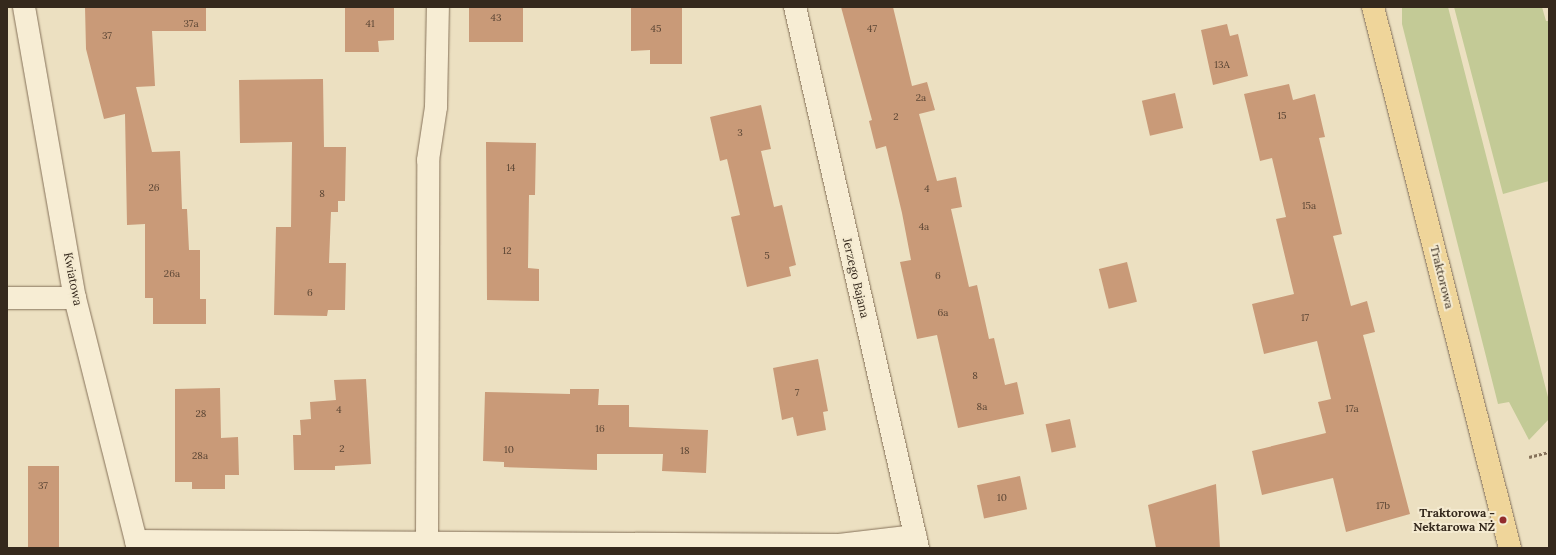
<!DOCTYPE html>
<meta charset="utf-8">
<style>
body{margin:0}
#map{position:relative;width:1556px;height:555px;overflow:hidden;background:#ece0c1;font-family:Lora,serif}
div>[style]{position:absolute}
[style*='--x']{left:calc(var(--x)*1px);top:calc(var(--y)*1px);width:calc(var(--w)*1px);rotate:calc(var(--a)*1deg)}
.green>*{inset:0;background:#c3ca96}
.building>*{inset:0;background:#c99a78;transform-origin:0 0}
.path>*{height:2.5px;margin-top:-1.25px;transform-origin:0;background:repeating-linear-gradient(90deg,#857159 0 3px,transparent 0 5px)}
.roads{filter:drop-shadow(0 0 1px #857159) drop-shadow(0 0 1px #857159)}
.minor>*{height:22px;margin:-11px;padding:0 11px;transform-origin:11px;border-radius:11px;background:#f7edd4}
.major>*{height:22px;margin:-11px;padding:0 11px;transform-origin:11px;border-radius:11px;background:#efd59a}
.dots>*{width:11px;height:11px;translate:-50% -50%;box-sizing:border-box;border:2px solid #f4ead0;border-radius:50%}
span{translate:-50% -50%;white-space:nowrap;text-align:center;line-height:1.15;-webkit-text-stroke:4px #f4ead0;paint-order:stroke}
.number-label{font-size:10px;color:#5a4534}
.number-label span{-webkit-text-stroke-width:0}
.street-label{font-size:12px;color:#35291d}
.poi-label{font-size:12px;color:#35291d;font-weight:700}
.right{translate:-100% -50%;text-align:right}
.frame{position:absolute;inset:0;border:8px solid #35291d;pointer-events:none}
</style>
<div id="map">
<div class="green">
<i style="clip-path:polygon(1402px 7px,1448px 7px,1549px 401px,1549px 419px,1529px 440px,1509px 402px,1498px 404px,1402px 24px)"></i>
<i style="clip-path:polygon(1454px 7px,1542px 7px,1546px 21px,1549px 21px,1549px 181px,1503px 194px)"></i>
</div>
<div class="building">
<i style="clip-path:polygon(85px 7px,206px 7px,206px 31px,152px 31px,155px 86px,136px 87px,152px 152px,180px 151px,182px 209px,187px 209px,189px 250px,200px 250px,200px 299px,206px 299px,206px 324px,153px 324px,153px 298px,145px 298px,145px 224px,127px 225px,125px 114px,104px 119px,86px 49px)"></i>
<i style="clip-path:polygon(345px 7px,394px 7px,394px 40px,378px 41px,379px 52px,345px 52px)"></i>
<i style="left:469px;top:7px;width:54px;height:35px"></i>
<i style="clip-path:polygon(631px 7px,682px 7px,682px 64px,650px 64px,650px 50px,631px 51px)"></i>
<i style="clip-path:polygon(841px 7px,893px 7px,912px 86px,927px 82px,935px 110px,919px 114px,937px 181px,956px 177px,962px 207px,951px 209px,969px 287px,977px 285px,989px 339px,994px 338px,1005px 385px,1017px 382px,1024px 414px,958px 428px,937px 335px,917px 339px,900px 262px,911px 260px,902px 213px,886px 146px,876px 149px,869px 121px,872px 120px)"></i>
<i style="clip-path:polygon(1227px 24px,1230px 36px,1238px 34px,1248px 76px,1213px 85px,1201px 30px)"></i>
<i style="clip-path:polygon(323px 79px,324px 147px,346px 147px,345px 201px,338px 201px,338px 212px,331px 212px,329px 263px,346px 263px,345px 310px,328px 310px,327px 316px,274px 315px,276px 227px,291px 227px,292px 142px,240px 143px,239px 80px)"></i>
<i style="clip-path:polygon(1289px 84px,1293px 100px,1315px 94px,1325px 137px,1319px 138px,1342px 234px,1333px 236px,1351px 306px,1367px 301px,1375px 332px,1363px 335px,1410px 514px,1346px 532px,1333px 478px,1262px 495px,1252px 451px,1326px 433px,1318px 402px,1331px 399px,1317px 341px,1264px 354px,1252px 304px,1294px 294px,1276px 219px,1286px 217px,1272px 158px,1260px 161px,1244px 94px)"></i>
<i style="left:1175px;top:93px;width:36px;height:34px;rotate:77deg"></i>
<i style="clip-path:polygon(761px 105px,771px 149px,761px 151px,774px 207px,782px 205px,796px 265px,789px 267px,791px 276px,747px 287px,731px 217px,740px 215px,727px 159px,720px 161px,710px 117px)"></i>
<i style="clip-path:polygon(486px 142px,536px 143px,535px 195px,529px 195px,528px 268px,539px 269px,539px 301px,487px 300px)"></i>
<i style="left:1127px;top:262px;width:41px;height:29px;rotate:76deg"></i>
<i style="clip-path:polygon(818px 359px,828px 411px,823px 412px,826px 430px,797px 436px,793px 417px,782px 420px,773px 368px)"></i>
<i style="clip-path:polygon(366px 379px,371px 464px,335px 466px,335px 470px,294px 470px,293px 435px,301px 435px,300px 420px,311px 419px,310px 402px,336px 400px,334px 380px)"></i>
<i style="clip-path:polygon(220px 388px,221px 438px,238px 437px,239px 475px,225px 475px,225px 489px,192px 489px,192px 482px,175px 482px,175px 389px)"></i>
<i style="clip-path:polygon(570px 389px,599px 389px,598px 405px,629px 405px,629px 427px,708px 430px,706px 473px,662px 471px,663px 454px,597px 454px,597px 470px,504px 467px,504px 462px,483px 461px,485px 392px,570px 394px)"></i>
<i style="left:1070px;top:419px;width:29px;height:25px;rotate:78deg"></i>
<i style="left:28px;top:466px;width:31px;height:82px"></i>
<i style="left:1020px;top:476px;width:34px;height:44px;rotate:78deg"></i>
<i style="clip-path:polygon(1216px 484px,1220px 548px,1156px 548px,1148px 505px)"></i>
</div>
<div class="path">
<i style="--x:1529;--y:457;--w:21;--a:-14"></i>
</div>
<div class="roads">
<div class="minor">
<i style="--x:24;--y:7;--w:295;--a:80.1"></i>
<i style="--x:75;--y:298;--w:258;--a:75.9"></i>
<i style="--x:795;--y:7;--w:555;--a:77.19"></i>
<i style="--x:7;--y:298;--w:68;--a:0"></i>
<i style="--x:427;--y:540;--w:380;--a:-89.8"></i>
<i style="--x:428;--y:160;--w:54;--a:-81.4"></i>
<i style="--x:436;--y:107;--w:100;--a:-88.9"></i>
<i style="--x:136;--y:541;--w:703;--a:0.33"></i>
<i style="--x:839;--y:545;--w:77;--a:-6.8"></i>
</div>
<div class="major">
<i style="--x:1373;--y:7;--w:558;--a:75.79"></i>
</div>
</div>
<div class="dots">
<i style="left:1503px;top:520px;background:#922b2c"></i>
</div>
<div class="number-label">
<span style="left:496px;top:18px">43</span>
<span style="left:191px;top:24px">37a</span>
<span style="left:370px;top:24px">41</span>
<span style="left:656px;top:29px">45</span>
<span style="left:872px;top:29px">47</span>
<span style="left:107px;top:36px">37</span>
<span style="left:1222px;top:65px">13A</span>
<span style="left:921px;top:98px">2a</span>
<span style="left:1282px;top:116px">15</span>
<span style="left:896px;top:117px">2</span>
<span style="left:740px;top:133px">3</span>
<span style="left:511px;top:168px">14</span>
<span style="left:154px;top:188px">26</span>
<span style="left:927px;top:189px">4</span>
<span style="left:322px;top:194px">8</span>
<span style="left:1309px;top:206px">15a</span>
<span style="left:924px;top:227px">4a</span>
<span style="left:507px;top:251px">12</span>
<span style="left:767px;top:256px">5</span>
<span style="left:172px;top:274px">26a</span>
<span style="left:938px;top:276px">6</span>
<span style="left:310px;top:293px">6</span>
<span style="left:943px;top:313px">6a</span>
<span style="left:1305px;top:318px">17</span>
<span style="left:975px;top:376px">8</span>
<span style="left:797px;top:393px">7</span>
<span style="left:982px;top:407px">8a</span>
<span style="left:1352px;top:409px">17a</span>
<span style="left:339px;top:410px">4</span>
<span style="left:201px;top:414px">28</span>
<span style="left:600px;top:429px">16</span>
<span style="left:342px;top:449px">2</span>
<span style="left:509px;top:450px">10</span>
<span style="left:685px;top:451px">18</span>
<span style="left:200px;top:456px">28a</span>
<span style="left:43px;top:486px">37</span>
<span style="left:1002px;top:498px">10</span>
<span style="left:1383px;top:506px">17b</span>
</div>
<div class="street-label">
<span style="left:1442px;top:277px;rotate:76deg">Traktorowa</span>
<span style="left:856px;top:278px;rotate:77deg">Jerzego Bajana</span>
<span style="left:73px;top:279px;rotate:79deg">Kwiatowa</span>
</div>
<div class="poi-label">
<span class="right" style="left:1495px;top:520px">Traktorowa -<br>Nektarowa NŻ</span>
</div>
<div class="frame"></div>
</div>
